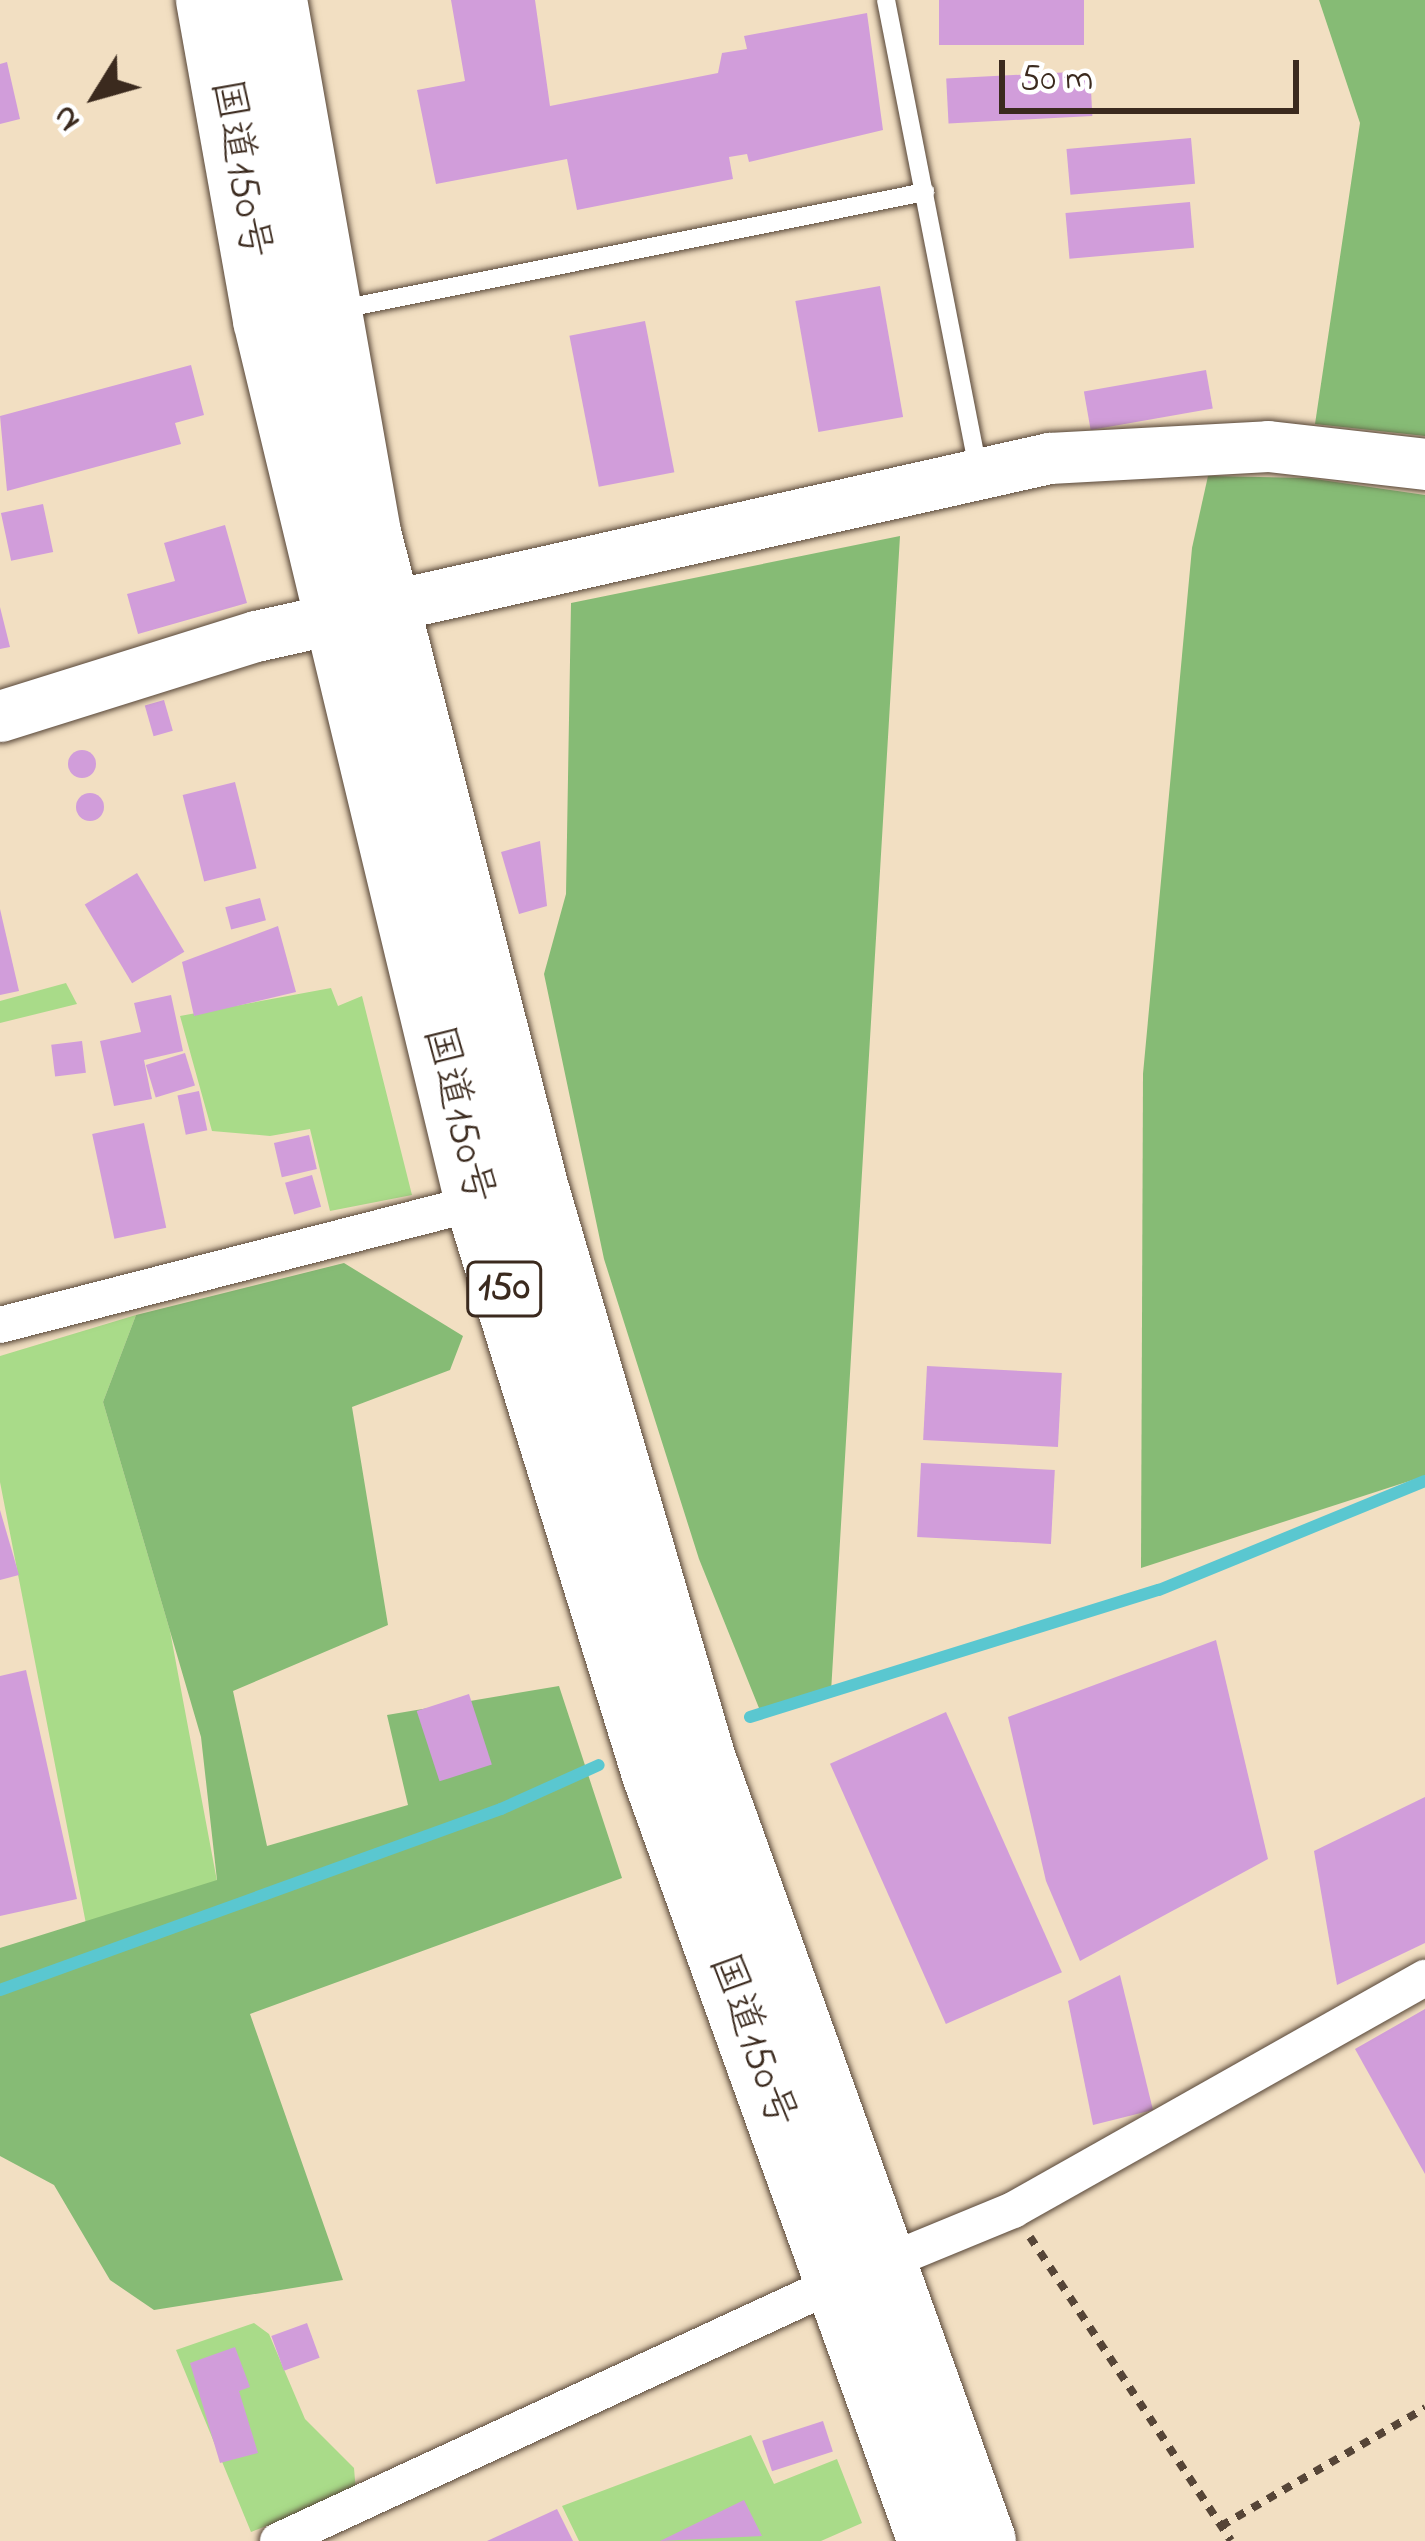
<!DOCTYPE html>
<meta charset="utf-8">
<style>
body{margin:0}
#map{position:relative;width:1425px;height:2541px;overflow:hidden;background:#f2dfc2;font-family:"Indie Flower","Klee One",sans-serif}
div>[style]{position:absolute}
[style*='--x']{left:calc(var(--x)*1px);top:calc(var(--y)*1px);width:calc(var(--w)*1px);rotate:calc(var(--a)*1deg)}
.green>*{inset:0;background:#a9db89}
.forest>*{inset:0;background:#86bb75}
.stream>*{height:12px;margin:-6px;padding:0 6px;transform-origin:6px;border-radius:6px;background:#5ac7d0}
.building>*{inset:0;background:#d19dda;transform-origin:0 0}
.round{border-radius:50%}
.path>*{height:8px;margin-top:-4px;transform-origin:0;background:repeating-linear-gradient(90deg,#564537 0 9px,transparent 0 18px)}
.roads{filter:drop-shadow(0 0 3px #564537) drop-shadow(0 0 3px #564537)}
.lane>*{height:18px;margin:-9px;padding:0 9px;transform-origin:9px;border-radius:9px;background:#fff}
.street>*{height:36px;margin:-18px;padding:0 18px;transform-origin:18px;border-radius:18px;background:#fff}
.secondary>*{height:51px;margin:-25.5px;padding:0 25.5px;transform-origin:25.5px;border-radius:25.5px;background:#fff}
.highway>*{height:66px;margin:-33px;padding:0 33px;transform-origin:33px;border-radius:33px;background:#fff}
span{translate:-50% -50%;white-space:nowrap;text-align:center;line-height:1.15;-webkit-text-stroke:12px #fff;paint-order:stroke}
.shield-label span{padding:3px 9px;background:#fff;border:3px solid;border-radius:9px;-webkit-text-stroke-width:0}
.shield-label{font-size:39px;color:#3b2a1e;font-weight:700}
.street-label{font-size:42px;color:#3b2a1e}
.north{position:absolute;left:36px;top:36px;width:120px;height:120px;-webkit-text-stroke:9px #fff;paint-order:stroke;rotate:233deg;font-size:33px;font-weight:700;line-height:48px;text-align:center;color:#3b2a1e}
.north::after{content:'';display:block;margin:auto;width:42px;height:54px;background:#3b2a1e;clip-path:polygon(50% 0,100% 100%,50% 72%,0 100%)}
.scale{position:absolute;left:999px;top:60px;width:300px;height:54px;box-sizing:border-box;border:6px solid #3b2a1e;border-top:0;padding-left:15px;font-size:36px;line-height:42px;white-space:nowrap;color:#3b2a1e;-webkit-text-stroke:9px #fff;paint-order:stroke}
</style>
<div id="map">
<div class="green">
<i style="clip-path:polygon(66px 983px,77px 1004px,0 1023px,0 1001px)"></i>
<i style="clip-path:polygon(331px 988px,338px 1006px,362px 996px,412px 1195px,330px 1211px,310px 1129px,270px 1136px,212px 1131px,180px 1016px)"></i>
<i style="clip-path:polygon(136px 1315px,103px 1402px,170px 1631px,217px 1881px,87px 1929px,0 1482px,0 1356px)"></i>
<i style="clip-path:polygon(254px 2323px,269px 2334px,305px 2419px,354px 2468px,356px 2492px,251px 2532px,176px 2350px)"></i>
<i style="clip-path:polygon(751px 2435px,774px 2484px,837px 2459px,862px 2523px,821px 2541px,579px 2541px,562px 2506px)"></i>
</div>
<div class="forest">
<i style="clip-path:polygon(1319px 0,1425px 0,1425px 436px,1315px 424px,1360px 123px)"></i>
<i style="clip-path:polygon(1208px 476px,1308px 478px,1425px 495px,1425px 1476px,1141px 1568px,1143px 1074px,1192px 548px)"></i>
<i style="clip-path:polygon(900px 536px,831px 1692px,761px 1713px,699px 1559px,604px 1259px,544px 974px,566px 894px,571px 603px)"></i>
<i style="clip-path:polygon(344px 1263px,463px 1336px,450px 1370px,352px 1407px,388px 1625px,233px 1691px,267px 1846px,408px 1805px,387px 1715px,559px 1686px,622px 1878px,250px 2014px,343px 2280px,154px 2310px,110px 2280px,54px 2185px,0 2156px,0 1948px,217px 1880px,201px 1737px,103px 1402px,136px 1315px)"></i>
</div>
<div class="stream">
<i style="--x:750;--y:1717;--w:428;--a:-17.3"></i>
<i style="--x:1159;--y:1590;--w:287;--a:-22.3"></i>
<i style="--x:0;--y:1990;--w:533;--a:-19.86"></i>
<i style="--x:501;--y:1809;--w:107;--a:-24.2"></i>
</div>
<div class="building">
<i style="clip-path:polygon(451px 0,535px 0,550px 106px,718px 73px,722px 53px,747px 49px,744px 36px,867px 13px,883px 130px,749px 162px,747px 154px,729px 157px,733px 179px,577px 210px,567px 159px,436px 184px,417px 90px,465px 81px)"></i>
<i style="left:939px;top:0;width:145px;height:45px"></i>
<i style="clip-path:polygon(7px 62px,20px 119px,0 124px,0 64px)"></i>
<i style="left:1090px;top:71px;width:45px;height:144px;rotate:87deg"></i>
<i style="left:1191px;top:138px;width:46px;height:125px;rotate:85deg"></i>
<i style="left:1190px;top:202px;width:46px;height:125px;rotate:85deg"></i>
<i style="left:880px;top:286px;width:133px;height:86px;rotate:80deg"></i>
<i style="left:645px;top:321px;width:154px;height:77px;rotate:79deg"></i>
<i style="clip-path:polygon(191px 365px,204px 415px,175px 423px,181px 444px,7px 491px,0 416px)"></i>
<i style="left:1206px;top:370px;width:39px;height:124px;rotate:80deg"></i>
<i style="left:43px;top:504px;width:49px;height:43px;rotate:78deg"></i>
<i style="clip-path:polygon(225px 525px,247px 603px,138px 634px,127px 594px,175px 581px,164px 543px)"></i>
<i style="clip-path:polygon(0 607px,10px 647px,0 649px)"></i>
<i style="left:164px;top:700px;width:32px;height:20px;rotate:74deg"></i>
<i class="round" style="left:68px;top:750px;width:28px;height:28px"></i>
<i style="left:235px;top:782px;width:89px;height:54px;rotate:76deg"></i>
<i class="round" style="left:76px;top:793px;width:28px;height:28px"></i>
<i style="clip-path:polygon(540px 841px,547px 906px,519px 914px,501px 852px)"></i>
<i style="left:137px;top:873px;width:92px;height:61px;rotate:59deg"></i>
<i style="left:260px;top:898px;width:23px;height:36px;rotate:75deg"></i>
<i style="clip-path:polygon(0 909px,19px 991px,0 995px)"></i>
<i style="clip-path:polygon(278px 926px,296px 992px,194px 1016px,182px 962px)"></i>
<i style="clip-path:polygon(171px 995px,183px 1051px,144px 1060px,152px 1099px,114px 1106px,100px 1041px,141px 1032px,134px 1003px)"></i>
<i style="left:82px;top:1041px;width:32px;height:31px;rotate:83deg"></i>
<i style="left:185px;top:1053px;width:34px;height:41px;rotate:73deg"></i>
<i style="left:199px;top:1091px;width:40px;height:22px;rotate:78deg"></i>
<i style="left:144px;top:1123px;width:107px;height:53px;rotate:78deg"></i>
<i style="left:309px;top:1135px;width:35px;height:36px;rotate:77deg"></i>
<i style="left:312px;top:1175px;width:33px;height:28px;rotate:74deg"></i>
<i style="left:927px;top:1366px;width:135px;height:74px;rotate:3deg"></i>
<i style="left:921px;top:1463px;width:134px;height:74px;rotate:3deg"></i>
<i style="clip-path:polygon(0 1510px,19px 1575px,0 1580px)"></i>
<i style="clip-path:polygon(1216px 1640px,1268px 1859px,1080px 1961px,1046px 1881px,1008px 1717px)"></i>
<i style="clip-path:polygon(26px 1670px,77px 1899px,0 1916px,0 1676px)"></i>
<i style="left:469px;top:1694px;width:74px;height:55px;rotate:72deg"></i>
<i style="left:946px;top:1712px;width:285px;height:127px;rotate:66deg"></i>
<i style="clip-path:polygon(1425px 1797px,1425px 1943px,1337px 1985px,1314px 1851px)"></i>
<i style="clip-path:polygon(1120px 1975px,1153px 2110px,1093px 2125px,1068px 2001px)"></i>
<i style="clip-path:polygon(1425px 2009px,1425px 2174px,1355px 2049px)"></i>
<i style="left:307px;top:2323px;width:37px;height:38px;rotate:70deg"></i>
<i style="clip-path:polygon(235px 2347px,250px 2387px,239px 2391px,258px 2453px,220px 2463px,190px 2363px)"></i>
<i style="left:823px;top:2421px;width:32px;height:64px;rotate:72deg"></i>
<i style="clip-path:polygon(744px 2500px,762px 2536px,660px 2541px)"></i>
<i style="clip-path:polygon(557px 2509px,573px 2541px,487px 2541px)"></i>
</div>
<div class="path">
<i style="--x:1030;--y:2237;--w:364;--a:56.5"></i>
<i style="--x:1221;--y:2526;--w:236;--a:-30"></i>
</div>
<div class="roads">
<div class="lane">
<i style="--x:886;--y:0;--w:478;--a:78.9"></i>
<i style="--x:342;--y:309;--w:595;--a:-11.35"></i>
</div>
<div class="street">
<i style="--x:0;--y:1325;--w:494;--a:-14.4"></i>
<i style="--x:882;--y:2264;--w:142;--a:-22.4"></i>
<i style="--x:1013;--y:2210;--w:473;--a:-29.4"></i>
<i style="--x:278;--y:2541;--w:617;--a:-24.82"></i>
</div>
<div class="secondary">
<i style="--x:0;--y:716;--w:268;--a:-17.4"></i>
<i style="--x:256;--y:636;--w:813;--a:-12.65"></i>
<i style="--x:1049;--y:458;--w:219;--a:-3.1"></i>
<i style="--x:1268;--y:446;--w:158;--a:6.5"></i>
</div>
<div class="highway">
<i style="--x:209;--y:0;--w:325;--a:79.9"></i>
<i style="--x:266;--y:320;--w:907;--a:76.48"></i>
<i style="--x:478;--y:1202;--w:599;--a:72.81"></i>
<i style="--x:655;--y:1774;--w:815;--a:70.21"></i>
<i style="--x:274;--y:0;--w:541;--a:80"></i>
<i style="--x:368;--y:533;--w:674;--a:75.65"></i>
<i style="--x:535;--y:1186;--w:598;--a:73.69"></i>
<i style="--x:703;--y:1760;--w:830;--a:70.28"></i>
</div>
</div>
<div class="shield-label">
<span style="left:504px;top:1289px">150</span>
</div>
<div class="street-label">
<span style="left:239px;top:169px;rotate:80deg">国道150号</span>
<span style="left:457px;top:1115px;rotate:76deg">国道150号</span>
<span style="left:751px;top:2041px;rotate:70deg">国道150号</span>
</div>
<div class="north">N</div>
<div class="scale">50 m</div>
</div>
